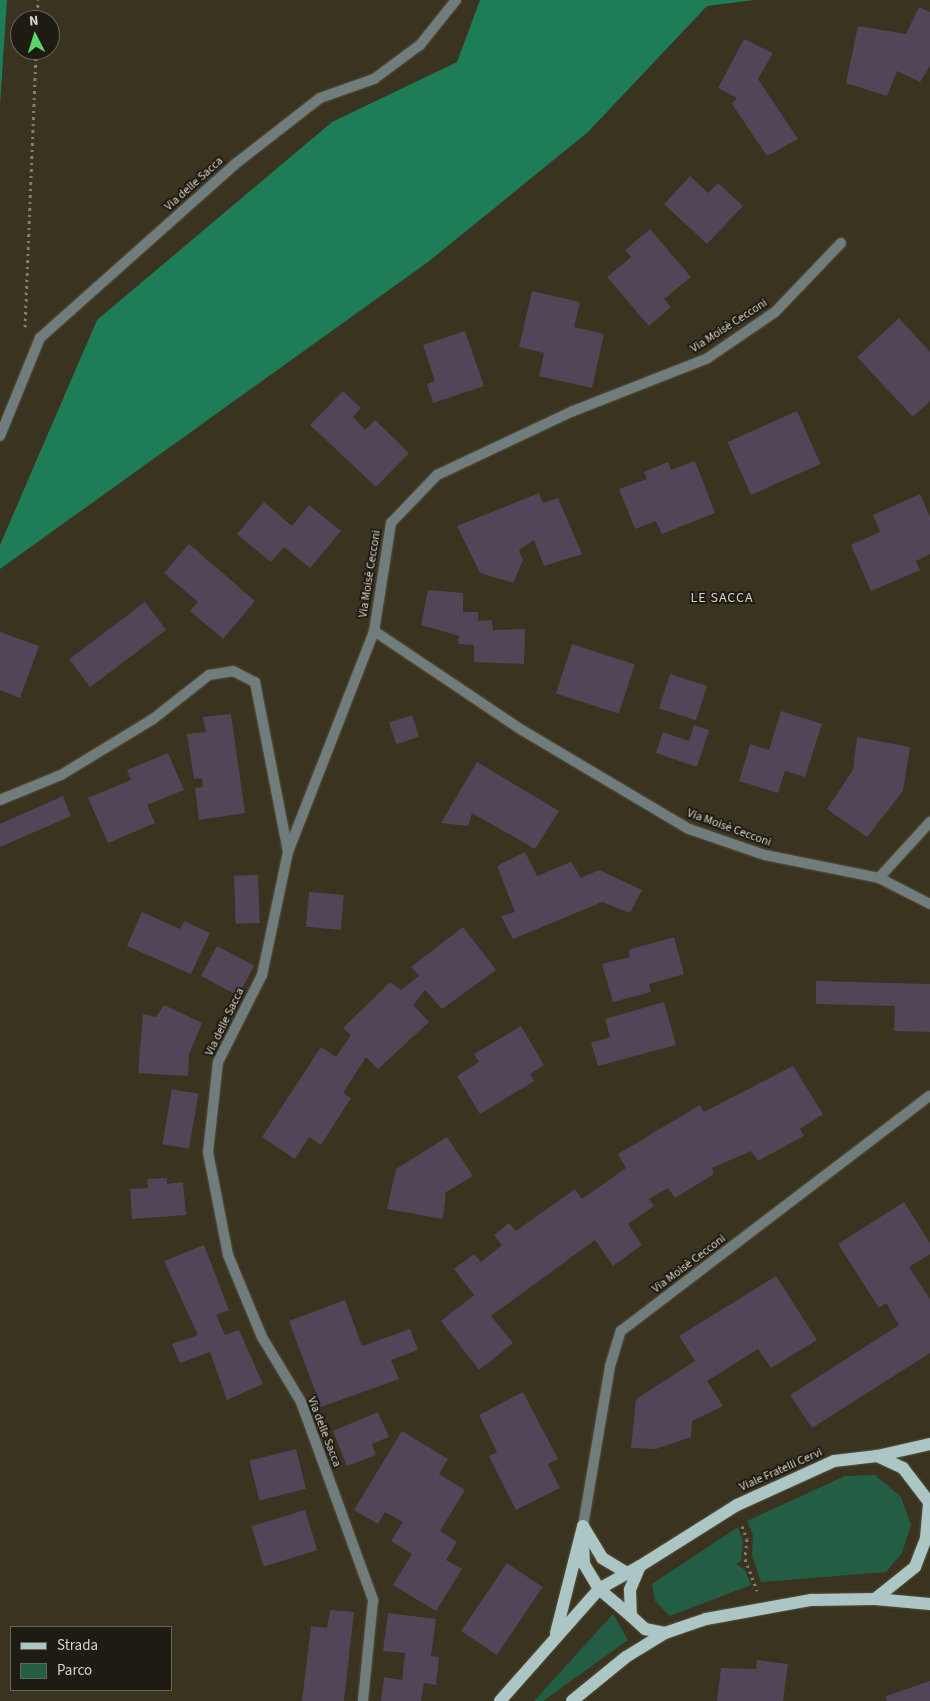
<!DOCTYPE html>
<meta charset="utf-8">
<style>
body{margin:0}
#map{position:relative;width:930px;height:1701px;overflow:hidden;background:#3a331f;font-family:"Source Sans 3",sans-serif}
div>[style]{position:absolute}
[style*='--x']{left:calc(var(--x)*1px);top:calc(var(--y)*1px);width:calc(var(--w)*1px);rotate:calc(var(--a)*1deg)}
.green>*{inset:0;background:#235d44}
.forest>*{inset:0;background:#1e7c57}
.building>*{inset:0;background:#514558;transform-origin:0 0}
.path>*{height:3px;margin-top:-1.5px;transform-origin:0;background:repeating-linear-gradient(90deg,#857f6f 0 2.5px,transparent 0 6.5px)}
.roads{filter:drop-shadow(0 0 1px #56503d) drop-shadow(0 0 1px #56503d)}
.service>*{height:10px;margin:-5px;padding:0 5px;transform-origin:5px;border-radius:5px;background:#707d7c}
.minor>*{height:10px;margin:-5px;padding:0 5px;transform-origin:5px;border-radius:5px;background:#707d7c}
.primary>*{height:12px;margin:-6px;padding:0 6px;transform-origin:6px;border-radius:6px;background:#abc6c5}
span{translate:-50% -50%;white-space:nowrap;text-align:center;line-height:1.15;-webkit-text-stroke:4px #1e1b12;paint-order:stroke}
.street-label{font-size:12px;color:#d7d3c7}
.neighbourhood-label{font-size:14px;color:#d7d3c7;letter-spacing:1px}
.legend{position:absolute;left:10px;top:1626px;width:162px;height:65px;box-sizing:border-box;background:#1e1b12;border:1px solid #68655a;margin:0;padding:6px 9px;list-style:none;font-size:15px;color:#d7d3c7}
.legend li{display:flex;align-items:center;gap:10px;height:25px}
.legend b{width:25px;border:1px solid #68655a}
.north{position:absolute;left:10px;top:10px;width:50px;height:50px;box-sizing:border-box;background:#1e1b12;border:1px solid #68655a;border-radius:50%;rotate:355deg;font-size:14px;font-weight:700;line-height:20px;text-align:center;color:#d7d3c7}
.north::after{content:'';display:block;margin:auto;width:18px;height:22px;background:#5ed56c;clip-path:polygon(50% 0,100% 100%,50% 72%,0 100%)}
</style>
<div id="map">
<div class="green">
<i style="clip-path:polygon(875px 1475px,901px 1497px,911px 1525px,902px 1553px,886px 1572px,761px 1582px,752px 1555px,753px 1535px,747px 1521px,845px 1476px)"></i>
<i style="clip-path:polygon(738px 1527px,743px 1541px,741px 1561px,736px 1564px,745px 1570px,751px 1585px,670px 1616px,655px 1601px,652px 1584px)"></i>
<i style="clip-path:polygon(613px 1614px,628px 1640px,543px 1701px,534px 1701px)"></i>
</div>
<div class="forest">
<i style="clip-path:polygon(0 0,7px 0,0 105px)"></i>
<i style="clip-path:polygon(480px 0,754px 0,707px 6px,588px 132px,428px 262px,0 569px,0 545px,97px 320px,332px 122px,457px 62px)"></i>
</div>
<div class="building">
<i style="clip-path:polygon(919px 7px,930px 12px,930px 66px,920px 82px,897px 71px,887px 96px,846px 83px,858px 26px,906px 34px)"></i>
<i style="clip-path:polygon(744px 39px,773px 53px,758px 79px,798px 139px,767px 156px,732px 104px,737px 98px,718px 88px)"></i>
<i style="clip-path:polygon(690px 176px,708px 193px,718px 183px,743px 206px,707px 244px,664px 204px)"></i>
<i style="clip-path:polygon(650px 229px,691px 277px,664px 299px,671px 307px,649px 326px,607px 277px,631px 257px,625px 250px)"></i>
<i style="clip-path:polygon(532px 291px,580px 302px,574px 327px,604px 334px,592px 388px,539px 376px,544px 353px,519px 347px)"></i>
<i style="clip-path:polygon(899px 318px,930px 352px,930px 401px,913px 417px,857px 357px)"></i>
<i style="clip-path:polygon(465px 331px,484px 386px,433px 403px,427px 384px,435px 381px,423px 345px)"></i>
<i style="clip-path:polygon(343px 391px,361px 408px,353px 417px,365px 430px,375px 420px,409px 453px,376px 487px,310px 425px)"></i>
<i style="left:797px;top:411px;width:58px;height:76px;rotate:66deg"></i>
<i style="clip-path:polygon(695px 461px,715px 513px,662px 534px,656px 521px,635px 529px,619px 489px,647px 479px,644px 472px,668px 462px,671px 470px)"></i>
<i style="clip-path:polygon(539px 493px,543px 503px,558px 498px,582px 554px,544px 566px,534px 540px,519px 550px,523px 560px,513px 583px,480px 573px,457px 526px)"></i>
<i style="clip-path:polygon(920px 494px,930px 517px,930px 554px,916px 561px,920px 570px,871px 591px,851px 545px,880px 532px,873px 515px)"></i>
<i style="clip-path:polygon(264px 502px,292px 526px,309px 505px,341px 531px,310px 568px,284px 547px,271px 562px,237px 534px)"></i>
<i style="clip-path:polygon(189px 544px,255px 601px,223px 639px,190px 611px,198px 602px,164px 573px)"></i>
<i style="clip-path:polygon(428px 590px,463px 593px,463px 612px,478px 612px,478px 621px,492px 620px,493px 630px,525px 629px,524px 664px,474px 662px,474px 645px,458px 644px,459px 636px,421px 625px)"></i>
<i style="left:145px;top:602px;width:35px;height:95px;rotate:53deg"></i>
<i style="clip-path:polygon(0 632px,39px 646px,20px 698px,0 690px)"></i>
<i style="left:572px;top:644px;width:66px;height:52px;rotate:18deg"></i>
<i style="left:670px;top:674px;width:39px;height:36px;rotate:18deg"></i>
<i style="clip-path:polygon(781px 711px,822px 724px,805px 777px,785px 771px,778px 793px,739px 781px,750px 744px,769px 750px)"></i>
<i style="clip-path:polygon(231px 714px,245px 813px,199px 820px,195px 788px,203px 787px,202px 778px,194px 779px,187px 734px,206px 732px,203px 717px)"></i>
<i style="left:412px;top:715px;width:23px;height:24px;rotate:72deg"></i>
<i style="clip-path:polygon(694px 725px,709px 730px,697px 767px,656px 753px,663px 732px,689px 741px)"></i>
<i style="clip-path:polygon(857px 737px,910px 747px,903px 791px,867px 837px,827px 809px,853px 770px)"></i>
<i style="clip-path:polygon(168px 753px,184px 790px,147px 805px,155px 823px,108px 843px,88px 798px,131px 780px,127px 770px)"></i>
<i style="clip-path:polygon(477px 762px,559px 811px,535px 849px,472px 813px,468px 826px,441px 823px)"></i>
<i style="clip-path:polygon(63px 796px,71px 816px,0 847px,0 824px)"></i>
<i style="clip-path:polygon(525px 852px,537px 876px,571px 862px,581px 878px,599px 870px,642px 890px,630px 913px,602px 902px,513px 939px,501px 916px,515px 912px,497px 866px)"></i>
<i style="left:258px;top:875px;width:48px;height:24px;rotate:88deg"></i>
<i style="left:309px;top:892px;width:35px;height:35px;rotate:5deg"></i>
<i style="clip-path:polygon(142px 912px,180px 929px,184px 921px,210px 933px,191px 974px,127px 946px)"></i>
<i style="clip-path:polygon(463px 927px,496px 970px,442px 1009px,425px 990px,413px 1005px,429px 1022px,378px 1069px,366px 1057px,343px 1093px,351px 1098px,321px 1145px,309px 1137px,295px 1159px,262px 1137px,321px 1047px,336px 1057px,351px 1035px,343px 1028px,390px 982px,401px 990px,419px 976px,411px 967px)"></i>
<i style="clip-path:polygon(674px 937px,684px 974px,649px 984px,651px 992px,613px 1002px,602px 964px,630px 957px,628px 950px)"></i>
<i style="left:217px;top:946px;width:42px;height:34px;rotate:28deg"></i>
<i style="clip-path:polygon(816px 981px,930px 984px,930px 1032px,894px 1031px,895px 1006px,816px 1004px)"></i>
<i style="clip-path:polygon(664px 1002px,676px 1045px,598px 1066px,591px 1043px,610px 1037px,605px 1019px)"></i>
<i style="clip-path:polygon(164px 1005px,202px 1023px,189px 1054px,188px 1076px,138px 1073px,143px 1014px,156px 1017px)"></i>
<i style="clip-path:polygon(521px 1026px,544px 1065px,530px 1074px,534px 1081px,480px 1114px,457px 1076px,479px 1062px,474px 1054px)"></i>
<i style="clip-path:polygon(793px 1066px,823px 1114px,800px 1129px,804px 1136px,758px 1161px,751px 1151px,712px 1168px,714px 1174px,675px 1198px,668px 1188px,649px 1199px,654px 1206px,628px 1224px,642px 1245px,613px 1266px,595px 1240px,491px 1316px,513px 1343px,479px 1370px,441px 1321px,474px 1295px,454px 1269px,474px 1254px,481px 1262px,502px 1245px,494px 1235px,509px 1223px,516px 1231px,575px 1189px,582px 1199px,626px 1168px,618px 1154px,700px 1105px,704px 1112px)"></i>
<i style="left:172px;top:1089px;width:27px;height:56px;rotate:10deg"></i>
<i style="clip-path:polygon(447px 1137px,473px 1176px,446px 1192px,443px 1219px,387px 1209px,396px 1169px)"></i>
<i style="clip-path:polygon(167px 1178px,167px 1184px,183px 1182px,186px 1215px,132px 1219px,130px 1189px,148px 1188px,147px 1179px)"></i>
<i style="clip-path:polygon(904px 1202px,930px 1243px,930px 1254px,909px 1267px,930px 1299px,930px 1353px,812px 1428px,790px 1395px,899px 1325px,886px 1303px,879px 1308px,838px 1244px)"></i>
<i style="clip-path:polygon(204px 1245px,229px 1310px,216px 1315px,225px 1335px,239px 1330px,263px 1384px,227px 1400px,210px 1352px,180px 1363px,172px 1344px,198px 1335px,164px 1261px)"></i>
<i style="clip-path:polygon(776px 1276px,817px 1340px,771px 1368px,758px 1349px,707px 1381px,723px 1406px,692px 1421px,691px 1437px,656px 1449px,631px 1448px,636px 1399px,695px 1361px,679px 1336px)"></i>
<i style="clip-path:polygon(345px 1300px,362px 1346px,410px 1329px,418px 1350px,391px 1360px,399px 1379px,321px 1407px,289px 1321px)"></i>
<i style="clip-path:polygon(523px 1392px,558px 1459px,548px 1464px,560px 1488px,516px 1510px,489px 1456px,497px 1452px,479px 1415px)"></i>
<i style="clip-path:polygon(378px 1412px,389px 1437px,372px 1444px,376px 1455px,347px 1466px,333px 1431px)"></i>
<i style="clip-path:polygon(402px 1431px,448px 1459px,439px 1474px,465px 1490px,440px 1531px,457px 1542px,446px 1560px,462px 1569px,436px 1611px,393px 1585px,412px 1554px,391px 1541px,403px 1522px,385px 1512px,378px 1524px,354px 1510px)"></i>
<i style="left:296px;top:1449px;width:41px;height:48px;rotate:76deg"></i>
<i style="left:305px;top:1510px;width:42px;height:56px;rotate:73deg"></i>
<i style="left:507px;top:1563px;width:43px;height:82px;rotate:34deg"></i>
<i style="clip-path:polygon(330px 1610px,354px 1612px,344px 1701px,302px 1701px,311px 1626px,327px 1628px)"></i>
<i style="clip-path:polygon(388px 1613px,436px 1619px,431px 1656px,439px 1657px,436px 1685px,424px 1683px,421px 1701px,381px 1701px,384px 1677px,402px 1680px,405px 1653px,383px 1651px)"></i>
<i style="clip-path:polygon(757px 1660px,788px 1664px,783px 1701px,717px 1701px,721px 1668px,756px 1669px)"></i>
<i style="clip-path:polygon(930px 1681px,930px 1701px,887px 1701px,886px 1696px)"></i>
</div>
<div class="path">
<i style="--x:37;--y:20;--w:20;--a:-87"></i>
<i style="--x:25;--y:327;--w:277;--a:-87.7"></i>
<i style="--x:742;--y:1526;--w:14;--a:69"></i>
<i style="--x:747;--y:1539;--w:20;--a:96"></i>
<i style="--x:745;--y:1559;--w:34;--a:69"></i>
</div>
<div class="roads">
<div class="service">
<i style="--x:879;--y:878;--w:76;--a:-47.7"></i>
</div>
<div class="minor">
<i style="--x:841;--y:243;--w:95;--a:133.7"></i>
<i style="--x:775;--y:312;--w:83;--a:145.7"></i>
<i style="--x:706;--y:359;--w:143;--a:158.6"></i>
<i style="--x:573;--y:411;--w:150;--a:154.8"></i>
<i style="--x:437;--y:475;--w:66;--a:133.8"></i>
<i style="--x:391;--y:523;--w:109;--a:98.9"></i>
<i style="--x:374;--y:631;--w:178;--a:33.8"></i>
<i style="--x:522;--y:730;--w:194;--a:30.7"></i>
<i style="--x:689;--y:829;--w:80;--a:18.9"></i>
<i style="--x:765;--y:855;--w:116;--a:11.4"></i>
<i style="--x:879;--y:878;--w:57;--a:27"></i>
<i style="--x:0;--y:436;--w:106;--a:-67.8"></i>
<i style="--x:40;--y:338;--w:260;--a:-41.7"></i>
<i style="--x:234;--y:165;--w:109;--a:-37.9"></i>
<i style="--x:320;--y:98;--w:57;--a:-19.4"></i>
<i style="--x:374;--y:79;--w:57;--a:-36.5"></i>
<i style="--x:420;--y:45;--w:58;--a:-51.3"></i>
<i style="--x:0;--y:800;--w:66;--a:-22.3"></i>
<i style="--x:61;--y:775;--w:108;--a:-31.3"></i>
<i style="--x:153;--y:719;--w:71;--a:-38.2"></i>
<i style="--x:209;--y:675;--w:24;--a:-9"></i>
<i style="--x:233;--y:671;--w:25;--a:27"></i>
<i style="--x:255;--y:682;--w:173;--a:79"></i>
<i style="--x:288;--y:852;--w:126;--a:101.9"></i>
<i style="--x:262;--y:975;--w:97;--a:116.8"></i>
<i style="--x:218;--y:1062;--w:91;--a:96.3"></i>
<i style="--x:208;--y:1152;--w:105;--a:79"></i>
<i style="--x:228;--y:1255;--w:89;--a:67.5"></i>
<i style="--x:262;--y:1337;--w:76;--a:59"></i>
<i style="--x:301;--y:1402;--w:211;--a:70"></i>
<i style="--x:373;--y:1600;--w:101;--a:95.7"></i>
<i style="--x:288;--y:852;--w:237;--a:-68.7"></i>
<i style="--x:583;--y:1526;--w:162;--a:-80.4"></i>
<i style="--x:610;--y:1366;--w:37;--a:-73"></i>
<i style="--x:621;--y:1331;--w:388;--a:-37.3"></i>
</div>
<div class="primary">
<i style="--x:877;--y:1456;--w:54;--a:-12.8"></i>
<i style="--x:583;--y:1526;--w:37;--a:59"></i>
<i style="--x:602;--y:1558;--w:26;--a:31"></i>
<i style="--x:583;--y:1544;--w:20;--a:87"></i>
<i style="--x:584;--y:1564;--w:29;--a:59"></i>
<i style="--x:599;--y:1589;--w:42;--a:40.2"></i>
<i style="--x:875;--y:1599;--w:55;--a:5.2"></i>
<i style="--x:556;--y:1633;--w:110;--a:-75.8"></i>
<i style="--x:500;--y:1701;--w:149;--a:-48.5"></i>
<i style="--x:599;--y:1589;--w:47;--a:-29.3"></i>
<i style="--x:572;--y:1701;--w:70;--a:-39.2"></i>
<i style="--x:626;--y:1657;--w:46;--a:-31.6"></i>
<i style="--x:665;--y:1633;--w:43;--a:-18.9"></i>
<i style="--x:706;--y:1619;--w:107;--a:-10.3"></i>
<i style="--x:811;--y:1600;--w:64;--a:-0.9"></i>
<i style="--x:875;--y:1599;--w:51;--a:-38.7"></i>
<i style="--x:915;--y:1567;--w:31;--a:-69"></i>
<i style="--x:926;--y:1538;--w:36;--a:-85"></i>
<i style="--x:929;--y:1502;--w:43;--a:-127.4"></i>
<i style="--x:903;--y:1468;--w:29;--a:-155"></i>
<i style="--x:877;--y:1456;--w:43;--a:173.4"></i>
<i style="--x:834;--y:1461;--w:107;--a:155.6"></i>
<i style="--x:737;--y:1505;--w:115;--a:147.8"></i>
<i style="--x:640;--y:1566;--w:26;--a:113"></i>
<i style="--x:630;--y:1590;--w:26;--a:88"></i>
<i style="--x:631;--y:1616;--w:19;--a:43"></i>
<i style="--x:645;--y:1629;--w:20;--a:11"></i>
</div>
</div>
<div class="street-label">
<span style="left:194px;top:184px;rotate:-42deg">Via delle Sacca</span>
<span style="left:729px;top:326px;rotate:-33deg">Via Moisè Cecconi</span>
<span style="left:370px;top:574px;rotate:-81deg">Via Moisè Cecconi</span>
<span style="left:729px;top:828px;rotate:20deg">Via Moisè Cecconi</span>
<span style="left:225px;top:1022px;rotate:-64deg">Via delle Sacca</span>
<span style="left:689px;top:1264px;rotate:-37deg">Via Moisè Cecconi</span>
<span style="left:324px;top:1432px;rotate:69deg">Via delle Sacca</span>
<span style="left:781px;top:1470px;rotate:-24deg">Viale Fratelli Cervi</span>
</div>
<div class="neighbourhood-label">
<span style="left:722px;top:598px">LE SACCA</span>
</div>
<ul class="legend">
<li><b style="height:6px;background:#abc6c5"></b>Strada</li>
<li><b style="height:14px;background:#235d44"></b>Parco</li>
</ul>
<div class="north">N</div>
</div>
